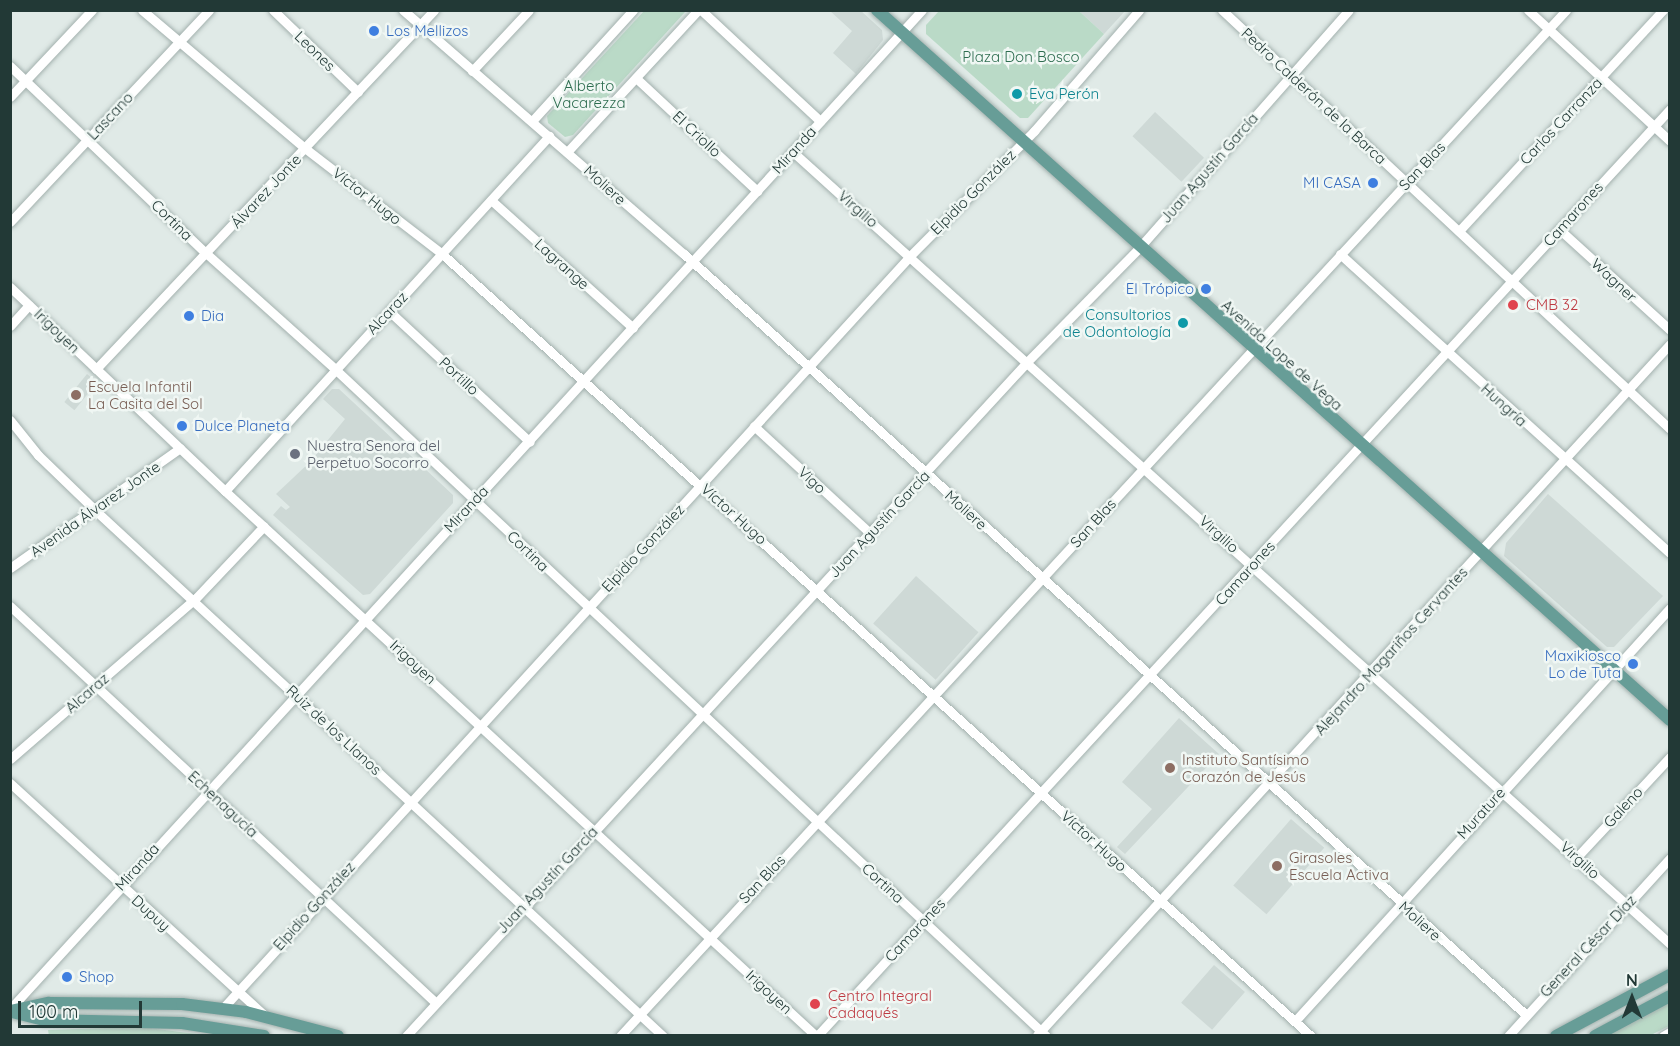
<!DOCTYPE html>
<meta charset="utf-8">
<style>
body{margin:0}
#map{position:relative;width:1680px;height:1046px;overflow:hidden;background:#e0eae7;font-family:Quicksand,sans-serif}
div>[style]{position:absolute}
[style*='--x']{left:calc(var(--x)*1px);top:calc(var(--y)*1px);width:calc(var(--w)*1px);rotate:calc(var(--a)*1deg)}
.built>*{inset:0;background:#ced9d6;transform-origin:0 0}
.green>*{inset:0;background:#badac7}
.roads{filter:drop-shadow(0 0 2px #a3b1ae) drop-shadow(0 0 2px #a3b1ae)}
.minor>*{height:9px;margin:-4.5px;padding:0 4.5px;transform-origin:4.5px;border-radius:4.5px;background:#fff}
.major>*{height:12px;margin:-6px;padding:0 6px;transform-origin:6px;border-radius:6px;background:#679d97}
.dots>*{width:16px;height:16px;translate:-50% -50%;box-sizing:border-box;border:3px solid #f0f7f4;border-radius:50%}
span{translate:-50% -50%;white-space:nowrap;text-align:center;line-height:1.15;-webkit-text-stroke:5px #f0f7f4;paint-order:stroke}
.shop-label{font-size:15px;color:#366cbe}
.left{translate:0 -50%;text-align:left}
.right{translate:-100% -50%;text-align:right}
.street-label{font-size:15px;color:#223936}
.park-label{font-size:15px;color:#2e6d50}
.culture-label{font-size:15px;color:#0d838f}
.health-label{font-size:15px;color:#be3a42}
.education-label{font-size:15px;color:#785e54}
.worship-label{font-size:15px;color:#5b616d}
.frame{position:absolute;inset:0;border:12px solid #223936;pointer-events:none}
.north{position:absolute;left:1602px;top:968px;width:60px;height:60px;-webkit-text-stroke:4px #f0f7f4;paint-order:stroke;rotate:0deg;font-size:16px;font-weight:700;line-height:24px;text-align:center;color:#223936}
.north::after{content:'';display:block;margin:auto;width:21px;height:27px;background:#223936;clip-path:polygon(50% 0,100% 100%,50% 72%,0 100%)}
.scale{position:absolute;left:18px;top:1001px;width:124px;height:27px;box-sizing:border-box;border:3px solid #223936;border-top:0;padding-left:8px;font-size:18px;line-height:21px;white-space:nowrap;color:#223936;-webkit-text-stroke:4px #f0f7f4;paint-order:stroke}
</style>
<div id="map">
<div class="built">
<i style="clip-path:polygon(830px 11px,861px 11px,882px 30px,883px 40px,856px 74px,833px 53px,852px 31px)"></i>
<i style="clip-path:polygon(1079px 11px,1125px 11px,1104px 34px)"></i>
<i style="left:1155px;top:112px;width:67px;height:33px;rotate:43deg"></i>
<i style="left:87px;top:374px;width:13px;height:36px;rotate:39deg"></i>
<i style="clip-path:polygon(332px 389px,339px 389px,453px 495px,453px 503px,370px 594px,363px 595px,273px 515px,281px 506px,286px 510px,290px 507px,276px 494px,310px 462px,345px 419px,323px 399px)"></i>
<i style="clip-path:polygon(1548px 494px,1663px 596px,1614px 647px,1607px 647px,1504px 556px,1506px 543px)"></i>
<i style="left:916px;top:576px;width:84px;height:64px;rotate:42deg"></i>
<i style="clip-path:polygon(1179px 718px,1219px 754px,1125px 854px,1117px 847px,1152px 809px,1122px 782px)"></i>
<i style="left:1291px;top:819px;width:44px;height:88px;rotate:41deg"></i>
<i style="left:1214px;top:965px;width:41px;height:50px;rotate:41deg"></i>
</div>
<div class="green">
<i style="clip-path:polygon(644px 11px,685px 12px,573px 135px,565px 137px,548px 123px,547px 116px)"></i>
<i style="clip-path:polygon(939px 11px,1079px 11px,1104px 34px,1028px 118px,1020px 118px,926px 34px,926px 25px)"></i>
<i style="clip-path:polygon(1669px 1002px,1669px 1026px,1651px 1035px,1606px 1036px)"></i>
<i style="clip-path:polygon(140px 1027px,205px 1035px,49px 1036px,48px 1030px)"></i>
</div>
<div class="roads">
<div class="minor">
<i style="--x:142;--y:10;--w:215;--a:40.3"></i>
<i style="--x:306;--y:149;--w:170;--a:37.6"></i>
<i style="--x:441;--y:253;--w:1170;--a:41.99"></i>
<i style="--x:273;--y:10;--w:118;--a:44"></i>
<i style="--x:403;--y:10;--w:372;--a:41"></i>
<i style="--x:684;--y:254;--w:1134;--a:42.1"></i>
<i style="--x:701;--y:10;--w:163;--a:43"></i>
<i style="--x:1222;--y:10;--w:613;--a:43.08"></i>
<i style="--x:1528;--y:10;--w:193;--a:42.7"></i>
<i style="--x:10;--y:66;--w:272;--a:43.7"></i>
<i style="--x:207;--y:254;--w:172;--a:41.9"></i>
<i style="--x:335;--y:369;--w:975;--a:43.17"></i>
<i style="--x:472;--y:71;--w:83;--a:-46.9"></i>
<i style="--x:636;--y:78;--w:166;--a:43"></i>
<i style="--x:10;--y:97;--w:120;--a:-46.7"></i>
<i style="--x:533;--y:120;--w:149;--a:-47.7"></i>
<i style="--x:568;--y:151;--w:192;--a:-47.3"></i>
<i style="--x:793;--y:152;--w:1182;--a:42.08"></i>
<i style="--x:491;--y:200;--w:191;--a:42"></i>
<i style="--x:10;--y:222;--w:291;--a:-46.8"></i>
<i style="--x:1559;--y:229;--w:150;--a:42.3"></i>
<i style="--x:1459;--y:231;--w:301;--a:-47.3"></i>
<i style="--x:1340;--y:254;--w:445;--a:42.2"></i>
<i style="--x:10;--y:287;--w:296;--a:43.5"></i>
<i style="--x:225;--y:491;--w:804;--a:42.68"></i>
<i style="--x:389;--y:311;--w:192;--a:42.9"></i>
<i style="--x:10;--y:326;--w:28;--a:-48"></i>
<i style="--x:96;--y:369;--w:493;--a:-46.7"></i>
<i style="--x:10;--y:420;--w:45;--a:51.3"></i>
<i style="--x:38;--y:455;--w:81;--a:44"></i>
<i style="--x:96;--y:511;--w:773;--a:42.8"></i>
<i style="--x:754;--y:426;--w:158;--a:42.7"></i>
<i style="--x:225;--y:491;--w:481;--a:-47.6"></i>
<i style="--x:10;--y:568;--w:208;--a:-35.2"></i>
<i style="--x:10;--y:606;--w:581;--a:42.98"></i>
<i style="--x:10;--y:759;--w:245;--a:-40.9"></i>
<i style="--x:195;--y:599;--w:100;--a:-46.6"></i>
<i style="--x:10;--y:783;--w:345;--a:42.4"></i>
<i style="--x:1577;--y:857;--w:137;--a:-47.1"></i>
<i style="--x:10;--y:1009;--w:1353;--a:-47.61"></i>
<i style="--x:222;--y:1009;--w:1021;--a:-47.58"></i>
<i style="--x:911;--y:255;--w:175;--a:-45.2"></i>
<i style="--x:1034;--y:131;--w:160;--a:-49"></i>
<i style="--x:1295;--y:1021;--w:558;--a:-47.76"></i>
<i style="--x:1037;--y:1035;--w:937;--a:-47.51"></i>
<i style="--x:406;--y:1036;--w:918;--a:-47.34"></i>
<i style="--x:1028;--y:361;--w:158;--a:-45.5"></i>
<i style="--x:1139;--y:248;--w:317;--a:-48.6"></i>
<i style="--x:620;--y:1036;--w:1396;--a:-47.32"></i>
<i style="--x:817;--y:1036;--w:1260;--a:-47.38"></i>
<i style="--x:1508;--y:1036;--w:241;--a:-47.7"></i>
<i style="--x:1663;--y:1036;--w:8;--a:-30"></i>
</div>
<div class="major">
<i style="--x:877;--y:10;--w:1064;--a:41.84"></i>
<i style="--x:10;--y:1011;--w:40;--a:-12"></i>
<i style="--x:49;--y:1003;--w:133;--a:0.4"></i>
<i style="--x:182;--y:1004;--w:64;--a:7.1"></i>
<i style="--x:246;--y:1012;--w:95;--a:14.6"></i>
<i style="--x:12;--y:1012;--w:34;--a:14"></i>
<i style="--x:45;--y:1020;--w:137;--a:1.3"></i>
<i style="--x:182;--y:1023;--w:83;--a:9"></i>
<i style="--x:1556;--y:1036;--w:129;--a:-28.2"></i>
<i style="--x:1595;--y:1036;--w:85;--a:-28.1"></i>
</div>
</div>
<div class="dots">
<i style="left:374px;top:31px;background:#3f7fe0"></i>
<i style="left:1017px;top:94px;background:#0f9aa8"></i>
<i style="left:1373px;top:183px;background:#3f7fe0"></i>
<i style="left:1206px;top:289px;background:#3f7fe0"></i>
<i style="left:1513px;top:305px;background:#e0444e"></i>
<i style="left:189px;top:316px;background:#3f7fe0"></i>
<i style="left:1183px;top:323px;background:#0f9aa8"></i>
<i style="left:76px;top:395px;background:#8d6e63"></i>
<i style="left:182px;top:426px;background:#3f7fe0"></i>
<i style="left:295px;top:454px;background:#6b7280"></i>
<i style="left:1633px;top:664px;background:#3f7fe0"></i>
<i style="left:1170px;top:768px;background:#8d6e63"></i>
<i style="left:1277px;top:866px;background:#8d6e63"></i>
<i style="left:67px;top:977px;background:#3f7fe0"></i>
<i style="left:815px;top:1004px;background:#e0444e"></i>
</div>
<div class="shop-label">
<span class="left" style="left:386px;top:31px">Los Mellizos</span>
<span class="right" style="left:1361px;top:183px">MI CASA</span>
<span class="right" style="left:1194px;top:289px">El Trópico</span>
<span class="left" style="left:201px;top:316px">Dia</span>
<span class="left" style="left:194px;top:426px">Dulce Planeta</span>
<span class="right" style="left:1621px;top:664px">Maxikiosco<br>Lo de Tuta</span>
<span class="left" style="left:79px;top:977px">Shop</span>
</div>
<div class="street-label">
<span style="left:315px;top:51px;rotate:44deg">Leones</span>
<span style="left:1314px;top:96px;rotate:43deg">Pedro Calderón de la Barca</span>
<span style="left:110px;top:116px;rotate:-47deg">Lascano</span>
<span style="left:1561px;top:121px;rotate:-47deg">Carlos Carranza</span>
<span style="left:697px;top:134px;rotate:43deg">El Criollo</span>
<span style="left:794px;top:150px;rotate:-48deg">Miranda</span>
<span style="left:1422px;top:166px;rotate:-47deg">San Blas</span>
<span style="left:1209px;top:168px;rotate:-49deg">Juan Agustín García</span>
<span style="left:605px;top:185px;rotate:42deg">Moliere</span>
<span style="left:266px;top:191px;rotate:-47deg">Álvarez Jonte</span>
<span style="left:973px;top:192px;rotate:-45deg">Elpidio González</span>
<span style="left:367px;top:196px;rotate:38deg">Víctor Hugo</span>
<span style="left:858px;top:209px;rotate:41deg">Virgilio</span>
<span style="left:1573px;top:214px;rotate:-48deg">Camarones</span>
<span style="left:172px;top:220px;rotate:45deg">Cortina</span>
<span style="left:562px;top:264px;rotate:42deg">Lagrange</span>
<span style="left:1614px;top:280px;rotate:43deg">Wagner</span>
<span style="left:387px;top:313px;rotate:-47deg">Alcaraz</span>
<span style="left:57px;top:331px;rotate:44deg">Irigoyen</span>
<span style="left:1282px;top:355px;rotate:42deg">Avenida Lope de Vega</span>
<span style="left:459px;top:376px;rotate:43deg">Portillo</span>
<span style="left:1504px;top:405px;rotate:42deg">Hungría</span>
<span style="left:812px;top:480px;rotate:43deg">Vigo</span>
<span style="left:95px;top:509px;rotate:-35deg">Avenida Álvarez Jonte</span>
<span style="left:466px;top:509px;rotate:-47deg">Miranda</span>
<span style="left:966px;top:510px;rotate:42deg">Moliere</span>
<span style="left:734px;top:514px;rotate:42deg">Víctor Hugo</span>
<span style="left:1093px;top:523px;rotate:-48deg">San Blas</span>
<span style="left:879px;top:524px;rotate:-47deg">Juan Agustín García</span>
<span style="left:1219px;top:534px;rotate:42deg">Virgilio</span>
<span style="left:643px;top:548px;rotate:-47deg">Elpidio González</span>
<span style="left:528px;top:551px;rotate:44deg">Cortina</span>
<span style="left:1245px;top:573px;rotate:-48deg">Camarones</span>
<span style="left:1391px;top:651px;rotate:-48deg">Alejandro Magariños Cervantes</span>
<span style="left:413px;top:662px;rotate:43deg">Irigoyen</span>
<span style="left:87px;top:693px;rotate:-41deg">Alcaraz</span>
<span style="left:334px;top:730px;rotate:43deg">Ruiz de los Llanos</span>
<span style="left:223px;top:804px;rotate:43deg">Echenagucía</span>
<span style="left:1623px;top:807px;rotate:-47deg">Galeno</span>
<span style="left:1481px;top:813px;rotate:-48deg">Murature</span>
<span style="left:1094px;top:841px;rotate:42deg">Víctor Hugo</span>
<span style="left:1580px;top:860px;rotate:42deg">Virgilio</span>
<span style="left:137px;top:867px;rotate:-48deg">Miranda</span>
<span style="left:762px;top:879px;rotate:-47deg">San Blas</span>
<span style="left:547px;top:880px;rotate:-47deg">Juan Agustín García</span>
<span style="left:883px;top:883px;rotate:43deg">Cortina</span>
<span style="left:314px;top:906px;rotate:-48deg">Elpidio González</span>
<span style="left:151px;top:913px;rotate:42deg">Dupuy</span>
<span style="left:1420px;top:921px;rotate:42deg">Moliere</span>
<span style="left:915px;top:930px;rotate:-47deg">Camarones</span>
<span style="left:1588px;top:946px;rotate:-47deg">General César Díaz</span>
<span style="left:769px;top:992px;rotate:43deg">Irigoyen</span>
</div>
<div class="park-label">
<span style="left:1021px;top:57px">Plaza Don Bosco</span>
<span style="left:589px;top:94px">Alberto<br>Vacarezza</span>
</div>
<div class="culture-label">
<span class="left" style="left:1029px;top:94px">Eva Perón</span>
<span class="right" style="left:1171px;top:323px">Consultorios<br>de Odontología</span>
</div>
<div class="health-label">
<span class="left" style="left:1526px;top:305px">CMB 32</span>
<span class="left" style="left:828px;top:1004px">Centro Integral<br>Cadaqués</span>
</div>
<div class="education-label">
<span class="left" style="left:88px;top:395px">Escuela Infantil<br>La Casita del Sol</span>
<span class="left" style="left:1182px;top:768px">Instituto Santísimo<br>Corazón de Jesús</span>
<span class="left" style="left:1289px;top:866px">Girasoles<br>Escuela Activa</span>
</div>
<div class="worship-label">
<span class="left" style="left:307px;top:454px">Nuestra Senora del<br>Perpetuo Socorro</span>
</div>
<div class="frame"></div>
<div class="north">N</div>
<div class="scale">100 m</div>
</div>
